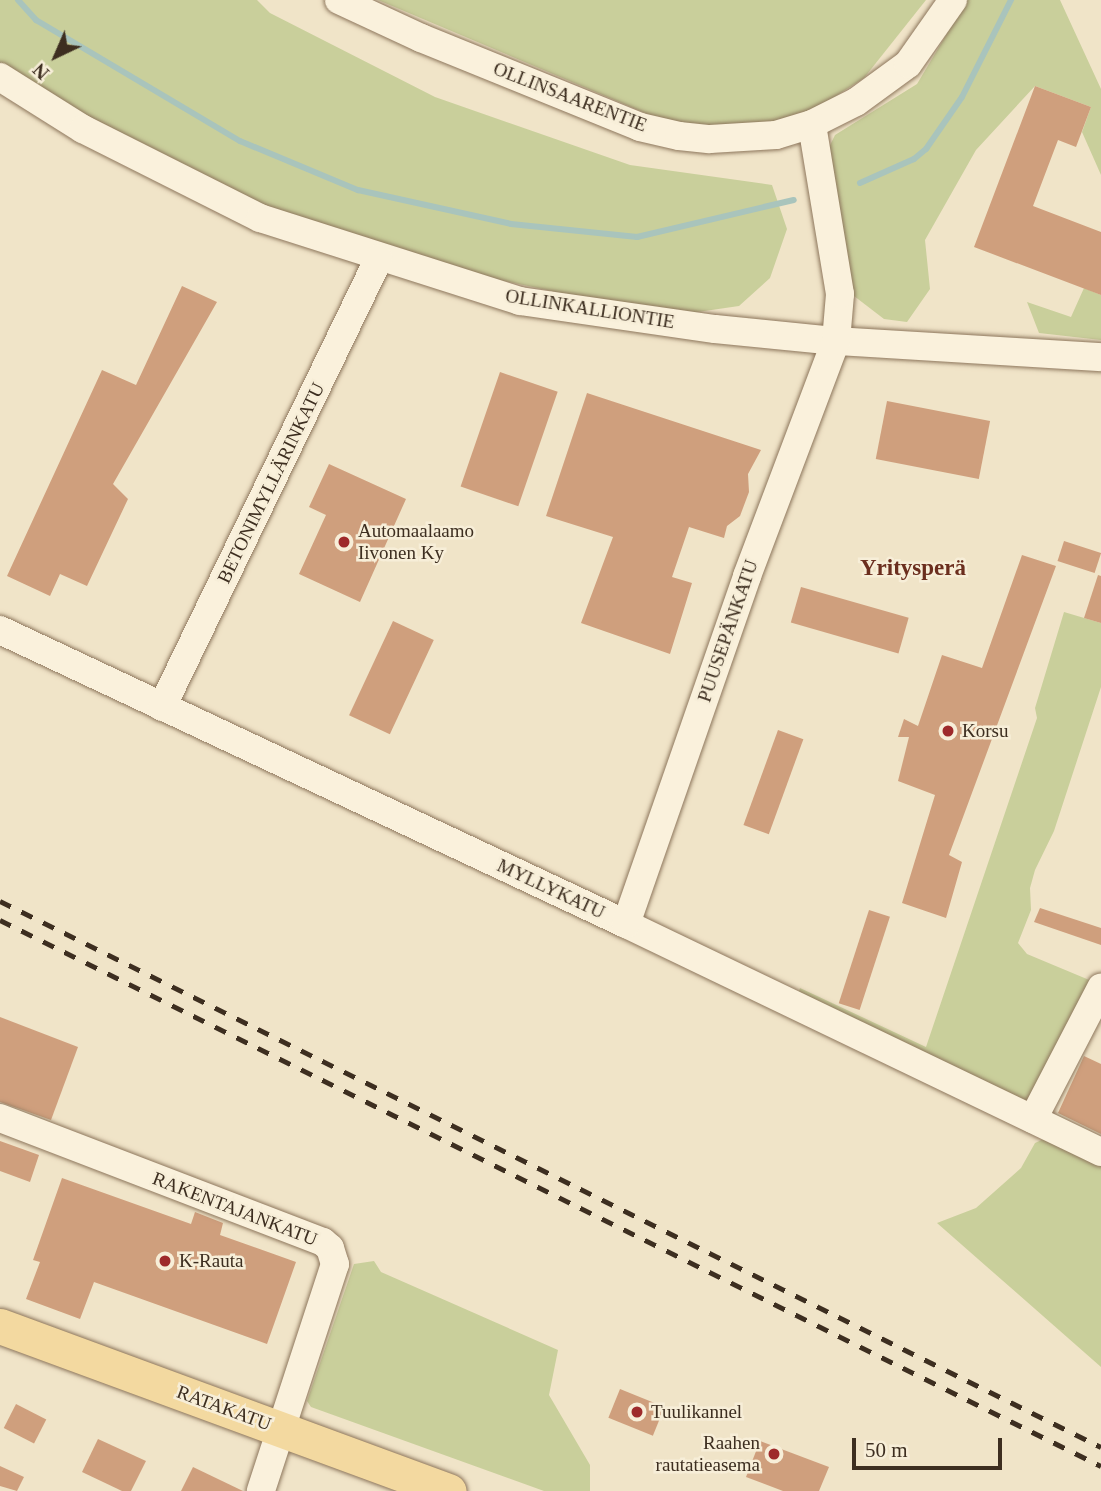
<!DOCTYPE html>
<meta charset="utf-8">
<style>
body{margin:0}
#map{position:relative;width:1101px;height:1491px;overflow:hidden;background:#f0e4c8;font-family:Georgia,serif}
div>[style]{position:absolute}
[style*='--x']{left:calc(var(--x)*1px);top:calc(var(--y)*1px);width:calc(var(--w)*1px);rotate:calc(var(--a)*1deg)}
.green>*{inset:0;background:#c9cf9b}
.stream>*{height:6px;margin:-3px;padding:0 3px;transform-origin:3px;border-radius:3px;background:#a9c4bc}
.building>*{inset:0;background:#cf9f7d;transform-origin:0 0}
.roads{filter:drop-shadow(0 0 2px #8d765c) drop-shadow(0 0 2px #8d765c)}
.minor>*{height:28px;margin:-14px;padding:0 14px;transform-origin:14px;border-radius:14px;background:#faf1dc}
.major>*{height:35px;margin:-17.5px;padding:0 17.5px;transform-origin:17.5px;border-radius:17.5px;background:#f3d9a0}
.rail>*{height:5px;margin-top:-2.5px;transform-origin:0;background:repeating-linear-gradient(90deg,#3d2e20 0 12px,transparent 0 24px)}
.dots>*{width:19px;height:19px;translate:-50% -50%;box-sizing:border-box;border:4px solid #f7eed8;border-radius:50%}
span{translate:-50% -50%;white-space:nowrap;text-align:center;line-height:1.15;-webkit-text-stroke:5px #f7eed8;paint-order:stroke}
.street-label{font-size:19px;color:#3d2e20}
.poi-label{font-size:19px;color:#3d2e20}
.left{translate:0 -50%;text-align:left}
.right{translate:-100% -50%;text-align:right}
.quarter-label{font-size:23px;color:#6b2e1e;font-weight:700}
.north{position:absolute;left:21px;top:21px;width:70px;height:70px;-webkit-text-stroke:5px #f7eed8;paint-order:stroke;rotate:224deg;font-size:19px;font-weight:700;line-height:28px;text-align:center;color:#3d2e20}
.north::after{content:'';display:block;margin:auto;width:24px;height:32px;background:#3d2e20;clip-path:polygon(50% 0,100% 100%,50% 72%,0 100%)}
.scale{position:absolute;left:852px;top:1438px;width:150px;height:32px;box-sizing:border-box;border:4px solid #3d2e20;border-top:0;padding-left:9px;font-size:21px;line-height:24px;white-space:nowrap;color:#3d2e20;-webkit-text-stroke:5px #f7eed8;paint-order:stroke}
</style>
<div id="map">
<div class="green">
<i style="clip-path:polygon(0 0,257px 0,270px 13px,435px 97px,630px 165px,772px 185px,787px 229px,770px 278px,739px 306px,670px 316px,466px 273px,257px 203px,30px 90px,0 68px)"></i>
<i style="clip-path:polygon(378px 0,926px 0,864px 78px,806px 115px,720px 132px,650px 115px)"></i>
<i style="clip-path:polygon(967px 0,1060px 0,1101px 89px,1101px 175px,1082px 132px,1091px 107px,1035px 86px,976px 150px,925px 240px,930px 289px,907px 322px,884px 319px,841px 286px,822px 162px,835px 135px,917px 84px)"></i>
<i style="clip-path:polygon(1084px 288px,1101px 295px,1101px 340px,1039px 333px,1027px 302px,1071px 317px)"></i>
<i style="clip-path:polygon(1064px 612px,1101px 623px,1101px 687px,1054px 831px,1035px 870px,1030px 888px,1031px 910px,1018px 943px,1027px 954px,1094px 982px,1027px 1101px,1021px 1101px,797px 997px,800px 988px,926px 1047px,1037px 718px,1035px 708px)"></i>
<i style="clip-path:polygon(1048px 1137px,1101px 1163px,1101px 1367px,937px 1223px,976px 1208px,1021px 1168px,1035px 1143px)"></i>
<i style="clip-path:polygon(374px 1261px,381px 1272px,558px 1350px,549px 1395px,590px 1465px,590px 1491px,544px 1491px,311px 1407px,307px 1401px,354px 1264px)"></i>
</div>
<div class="stream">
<i style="--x:18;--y:0;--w:27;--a:48"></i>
<i style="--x:36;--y:20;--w:237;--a:30.7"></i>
<i style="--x:240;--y:141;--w:128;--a:22.6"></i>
<i style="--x:358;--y:190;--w:157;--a:12.5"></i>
<i style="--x:511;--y:224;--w:127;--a:5.9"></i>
<i style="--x:637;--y:237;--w:161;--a:-13.3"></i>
<i style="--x:860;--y:183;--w:59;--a:-24"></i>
<i style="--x:914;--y:159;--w:16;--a:-40"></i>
<i style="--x:926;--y:149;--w:63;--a:-55.3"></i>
<i style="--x:962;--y:97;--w:109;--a:-63.2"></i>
</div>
<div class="building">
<i style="clip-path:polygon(1035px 86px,1091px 107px,1076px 147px,1058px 140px,1033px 206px,1101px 232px,1101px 295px,974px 247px)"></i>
<i style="clip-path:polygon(182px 286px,217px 302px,113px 484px,128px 499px,87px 586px,60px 574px,50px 596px,7px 576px,102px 370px,136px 385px)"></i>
<i style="left:500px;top:372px;width:61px;height:121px;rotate:19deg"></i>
<i style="clip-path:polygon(587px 393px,761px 450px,748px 474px,749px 492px,740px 516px,727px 526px,724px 538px,689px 527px,672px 577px,692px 583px,670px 654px,581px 623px,613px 537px,546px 516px)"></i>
<i style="left:887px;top:401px;width:105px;height:59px;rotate:11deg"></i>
<i style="clip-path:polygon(329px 464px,406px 499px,360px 602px,299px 574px,326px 515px,309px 507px)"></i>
<i style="left:1064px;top:541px;width:39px;height:21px;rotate:18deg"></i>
<i style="clip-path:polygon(1022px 555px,1056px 566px,949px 855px,962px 862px,946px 918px,902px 903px,935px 795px,898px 781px,909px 737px,898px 737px,904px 719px,918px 726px,942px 655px,982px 668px)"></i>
<i style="clip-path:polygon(1098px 575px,1101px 576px,1101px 623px,1084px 618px)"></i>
<i style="left:801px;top:587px;width:112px;height:37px;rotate:16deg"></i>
<i style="left:393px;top:621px;width:45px;height:104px;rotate:25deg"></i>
<i style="left:778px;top:730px;width:27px;height:101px;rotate:20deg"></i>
<i style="clip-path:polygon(1040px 908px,1101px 928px,1101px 945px,1034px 922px)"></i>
<i style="left:869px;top:910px;width:22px;height:98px;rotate:18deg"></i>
<i style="clip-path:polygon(0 1017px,78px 1047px,51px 1120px,0 1102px)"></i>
<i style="clip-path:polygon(1084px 1056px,1101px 1064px,1101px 1134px,1058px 1113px)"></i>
<i style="clip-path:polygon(0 1141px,39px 1155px,30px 1182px,0 1171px)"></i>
<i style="clip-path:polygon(62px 1178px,191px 1224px,195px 1212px,223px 1223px,220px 1235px,296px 1262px,267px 1344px,94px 1282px,80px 1319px,26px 1299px,40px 1262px,33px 1260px)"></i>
<i style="left:620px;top:1389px;width:48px;height:31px;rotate:22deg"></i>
<i style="left:16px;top:1404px;width:34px;height:27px;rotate:27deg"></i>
<i style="clip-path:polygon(98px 1439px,146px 1461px,131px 1491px,122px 1491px,82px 1472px)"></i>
<i style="clip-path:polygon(760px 1441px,829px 1467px,819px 1491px,783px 1491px,746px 1477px)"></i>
<i style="clip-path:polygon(0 1466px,24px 1477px,17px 1491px,0 1486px)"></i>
<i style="clip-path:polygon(193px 1467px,243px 1491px,181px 1491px)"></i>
</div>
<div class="roads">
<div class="minor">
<i style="--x:339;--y:0;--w:90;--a:24.9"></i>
<i style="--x:421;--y:38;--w:236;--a:22.1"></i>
<i style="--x:640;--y:127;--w:40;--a:13"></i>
<i style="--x:679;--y:136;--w:31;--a:6"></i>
<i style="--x:710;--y:139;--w:66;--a:-3.5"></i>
<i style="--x:776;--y:135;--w:38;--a:-17"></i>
<i style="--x:812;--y:124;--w:49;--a:-26.6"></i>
<i style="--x:856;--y:102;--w:64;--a:-36.2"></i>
<i style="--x:908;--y:64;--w:78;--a:-54.9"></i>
<i style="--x:0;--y:77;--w:98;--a:32.1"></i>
<i style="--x:83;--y:129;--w:198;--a:26.7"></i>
<i style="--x:260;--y:218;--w:273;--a:17.7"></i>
<i style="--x:520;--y:301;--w:197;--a:8.2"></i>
<i style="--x:715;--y:329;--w:122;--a:5.7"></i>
<i style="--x:836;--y:341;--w:265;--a:3.5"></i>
<i style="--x:0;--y:630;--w:692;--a:25.16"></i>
<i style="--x:626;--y:924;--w:527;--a:25.64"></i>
<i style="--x:162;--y:707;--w:498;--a:-64.2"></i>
<i style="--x:626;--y:924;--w:368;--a:-70.8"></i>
<i style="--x:747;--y:576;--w:251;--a:-69.3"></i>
<i style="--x:836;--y:341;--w:47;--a:-85.1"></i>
<i style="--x:840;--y:294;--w:172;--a:-99.4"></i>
<i style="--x:0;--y:1118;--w:346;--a:21"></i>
<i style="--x:323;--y:1242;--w:9;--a:41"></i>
<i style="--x:330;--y:1248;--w:17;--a:73"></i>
<i style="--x:335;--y:1264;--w:239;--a:108.1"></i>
<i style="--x:1033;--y:1119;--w:148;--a:-62.6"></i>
</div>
<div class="major">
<i style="--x:0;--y:1326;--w:478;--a:20.2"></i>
</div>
</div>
<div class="rail">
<i style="--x:0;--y:901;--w:1229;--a:26.38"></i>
<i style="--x:0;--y:920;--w:1229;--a:26.38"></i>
</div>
<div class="dots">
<i style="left:344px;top:542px;background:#9e2a2b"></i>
<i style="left:948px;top:731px;background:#9e2a2b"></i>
<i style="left:165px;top:1261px;background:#9e2a2b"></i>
<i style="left:637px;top:1412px;background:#9e2a2b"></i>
<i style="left:774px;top:1454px;background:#9e2a2b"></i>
</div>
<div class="street-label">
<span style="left:570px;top:97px;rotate:21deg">OLLINSAARENTIE</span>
<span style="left:590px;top:309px;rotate:9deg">OLLINKALLIONTIE</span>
<span style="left:271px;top:483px;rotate:-64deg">BETONIMYLLÄRINKATU</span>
<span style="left:728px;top:631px;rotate:-71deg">PUUSEPÄNKATU</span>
<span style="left:551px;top:889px;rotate:25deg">MYLLYKATU</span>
<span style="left:235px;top:1209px;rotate:21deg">RAKENTAJANKATU</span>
<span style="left:224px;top:1408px;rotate:20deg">RATAKATU</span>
</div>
<div class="poi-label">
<span class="left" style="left:358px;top:542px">Automaalaamo<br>Iivonen Ky</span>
<span class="left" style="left:962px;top:731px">Korsu</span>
<span class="left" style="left:179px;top:1261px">K-Rauta</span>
<span class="left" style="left:651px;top:1412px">Tuulikannel</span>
<span class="right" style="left:760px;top:1454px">Raahen<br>rautatieasema</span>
</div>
<div class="quarter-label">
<span style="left:913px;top:568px">Yritysperä</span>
</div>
<div class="north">N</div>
<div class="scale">50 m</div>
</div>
